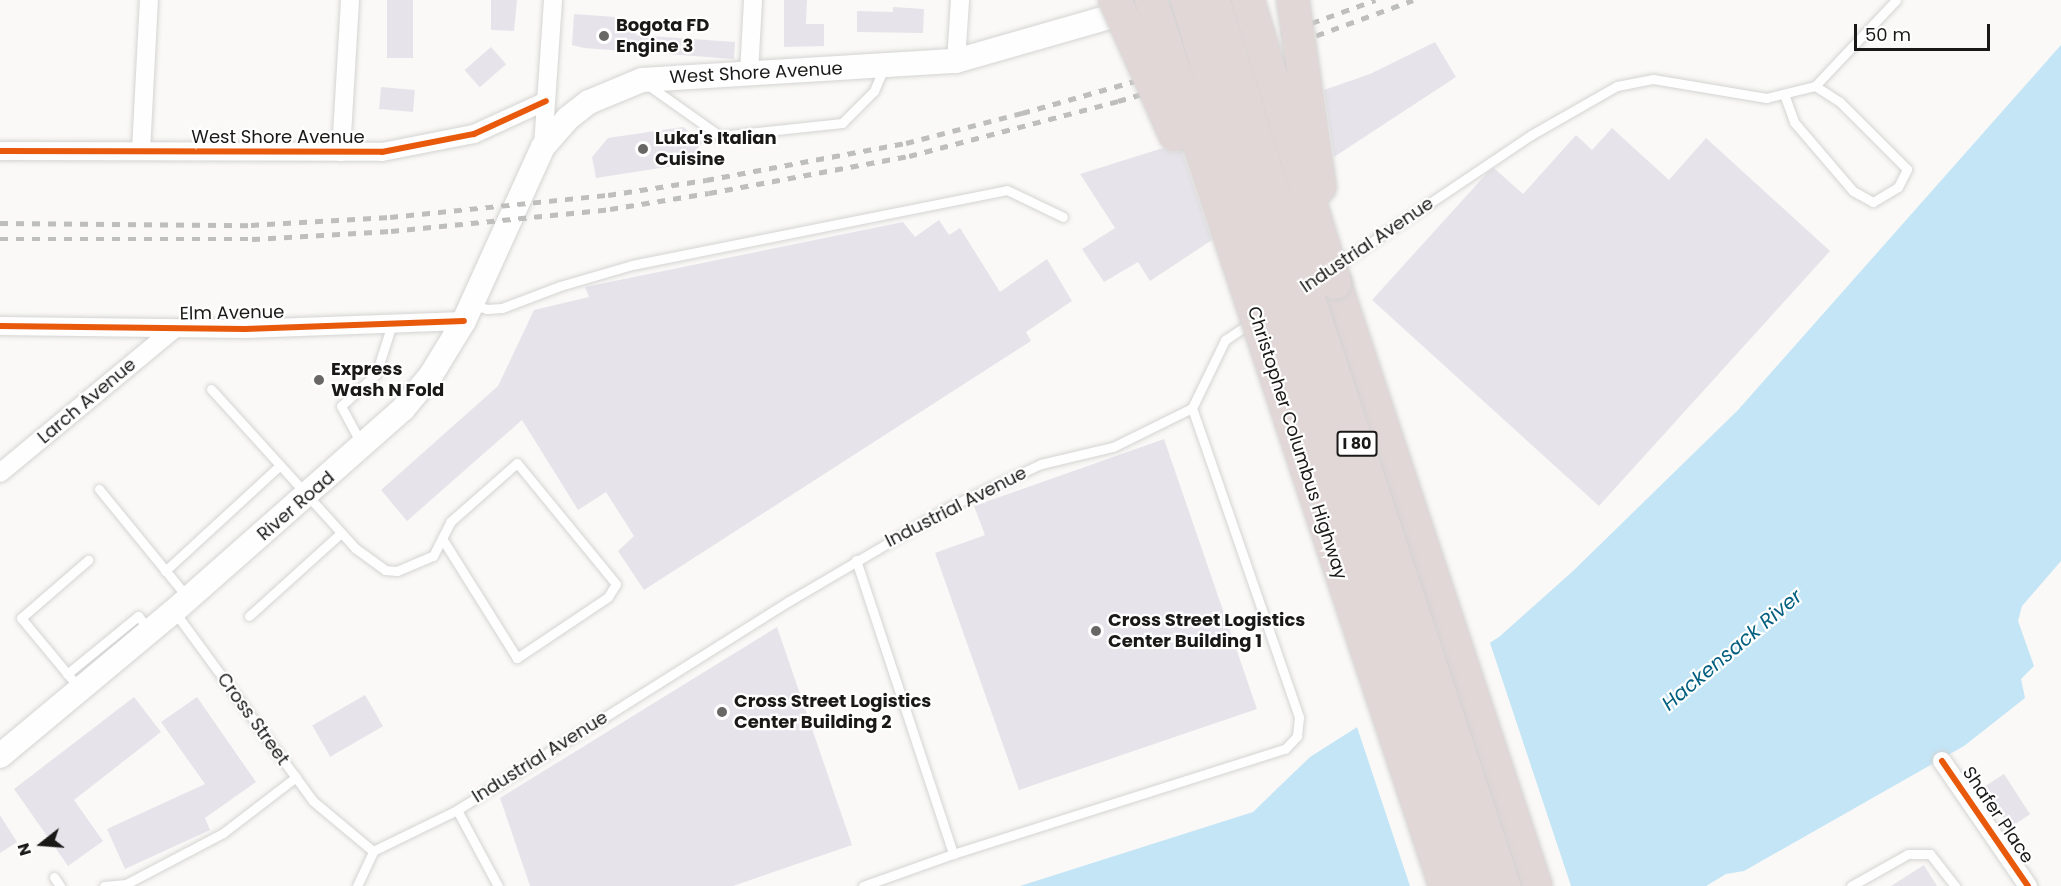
<!DOCTYPE html>
<style>
body{margin:0}
#map{position:relative;width:2061px;height:886px;overflow:hidden;background:#faf9f7;font-family:Poppins,sans-serif}
div>[style]{position:absolute}
[style*='--x']{left:calc(var(--x)*1px);top:calc(var(--y)*1px);width:calc(var(--w)*1px);rotate:calc(var(--a)*1deg)}
.water>*{inset:0;background:#c3e5f6}
.pier>*{inset:0;background:#faf9f7}
.building>*{inset:0;background:#e6e4ea;transform-origin:0 0}
.roads{filter:drop-shadow(0 0 2px #d4d4d3) drop-shadow(0 0 2px #d4d4d3)}
.lane>*{height:9px;margin:-4.5px;padding:0 4.5px;transform-origin:4.5px;border-radius:4.5px;background:#fefefe}
.street>*{height:18px;margin:-9px;padding:0 9px;transform-origin:9px;border-radius:9px;background:#fefefe}
.secondary>*{height:24px;margin:-12px;padding:0 12px;transform-origin:12px;border-radius:12px;background:#fefefe}
.highway>*{height:32px;margin:-16px;padding:0 16px;transform-origin:16px;border-radius:16px;background:#e1d7d7}
.rail>*{height:4.5px;margin-top:-2.25px;transform-origin:0;background:repeating-linear-gradient(90deg,#bebebc 0 8px,transparent 0 16px)}
.bridges{filter:drop-shadow(0 0 2px #d4d3d2) drop-shadow(0 0 2px #d4d3d2)}
.highway-bridge>*{height:32px;margin:-16px;padding:0 16px;transform-origin:16px;border-radius:16px;background:#e1d7d7}
.cycleway>*{height:6px;margin:-3px;padding:0 3px;transform-origin:3px;border-radius:3px;background:#e8590c}
.dots>*{width:16px;height:16px;translate:-50% -50%;box-sizing:border-box;border:3px solid #fff;border-radius:50%}
span{translate:-50% -50%;white-space:nowrap;text-align:center;line-height:1.15;-webkit-text-stroke:4.5px #fff;paint-order:stroke}
.shield-label span{padding:2px 4px;background:#fff;border:2px solid;border-radius:4px;-webkit-text-stroke-width:0}
.shield-label{font-size:16px;color:#1a1918;font-weight:700}
.poi-label{font-size:18px;color:#1a1918;font-weight:700}
.left{translate:0 -50%;text-align:left}
.street-label{font-size:18px;color:#1a1918}
.water-label{font-size:20px;color:#025f7f;font-style:italic}
.north{position:absolute;left:12px;top:814px;width:60px;height:60px;-webkit-text-stroke:4px #fff;paint-order:stroke;rotate:253deg;font-size:16px;font-weight:700;line-height:24px;text-align:center;color:#1a1918}
.north::after{content:'';display:block;margin:auto;width:21px;height:27px;background:#1a1918;clip-path:polygon(50% 0,100% 100%,50% 72%,0 100%)}
.scale{position:absolute;left:1854px;top:24px;width:136px;height:27px;box-sizing:border-box;border:3px solid #1a1918;border-top:0;padding-left:8px;font-size:18px;line-height:21px;white-space:nowrap;color:#1a1918;-webkit-text-stroke:4px #fff;paint-order:stroke}
</style>
<div id="map">
<div class="water">
<i style="clip-path:polygon(2061px 45px,2061px 561px,2022px 606px,2018px 621px,2034px 666px,2021px 679px,2025px 698px,1964px 746px,1744px 871px,1726px 874px,1706px 886px,1020px 886px,1253px 812px,1310px 757px,1499px 637px,1573px 571px,1738px 410px)"></i>
</div>
<div class="pier">
<i style="clip-path:polygon(1489px 640px,1571px 886px,1410px 886px,1356px 724px)"></i>
</div>
<div class="building">
<i style="left:387px;top:0;width:26px;height:58px"></i>
<i style="clip-path:polygon(491px 0,517px 0,514px 31px,491px 30px)"></i>
<i style="clip-path:polygon(784px 0,807px 0,806px 24px,824px 24px,824px 46px,784px 47px)"></i>
<i style="clip-path:polygon(893px 7px,924px 9px,923px 33px,857px 32px,857px 11px,893px 12px)"></i>
<i style="clip-path:polygon(574px 14px,615px 17px,615px 27px,637px 28px,636px 35px,735px 42px,734px 59px,584px 48px,572px 45px)"></i>
<i style="clip-path:polygon(1435px 42px,1456px 77px,1334px 157px,1324px 90px,1370px 74px)"></i>
<i style="left:491px;top:47px;width:23px;height:35px;rotate:49deg"></i>
<i style="left:381px;top:87px;width:34px;height:22px;rotate:5deg"></i>
<i style="clip-path:polygon(683px 127px,703px 142px,686px 164px,596px 178px,592px 157px,608px 138px)"></i>
<i style="clip-path:polygon(1612px 128px,1669px 180px,1706px 138px,1830px 251px,1599px 506px,1372px 300px,1488px 172px,1494px 168px,1523px 194px,1576px 135px,1592px 150px)"></i>
<i style="clip-path:polygon(1163px 148px,1173px 153px,1182px 151px,1212px 240px,1150px 281px,1138px 262px,1104px 282px,1082px 249px,1115px 228px,1080px 174px)"></i>
<i style="clip-path:polygon(939px 220px,949px 235px,960px 228px,1000px 292px,1047px 259px,1072px 301px,1026px 332px,1031px 341px,644px 590px,618px 551px,634px 536px,606px 492px,578px 510px,522px 420px,407px 521px,381px 490px,498px 386px,534px 310px,589px 297px,585px 287px,903px 222px,915px 237px)"></i>
<i style="clip-path:polygon(1164px 439px,1257px 709px,1019px 790px,935px 553px,985px 535px,974px 506px)"></i>
<i style="clip-path:polygon(777px 627px,852px 845px,733px 886px,530px 886px,500px 798px)"></i>
<i style="left:365px;top:695px;width:36px;height:61px;rotate:60deg"></i>
<i style="clip-path:polygon(134px 697px,161px 732px,74px 800px,103px 841px,68px 866px,14px 789px)"></i>
<i style="clip-path:polygon(197px 697px,256px 782px,205px 818px,210px 830px,125px 869px,107px 829px,205px 784px,161px 722px)"></i>
<i style="left:2004px;top:774px;width:48px;height:24px;rotate:57deg"></i>
<i style="clip-path:polygon(0 815px,17px 842px,0 853px)"></i>
<i style="clip-path:polygon(1924px 865px,1937px 886px,1891px 886px)"></i>
</div>
<div class="roads">
<div class="lane">
<i style="--x:648;--y:85;--w:88;--a:35.3"></i>
<i style="--x:720;--y:136;--w:123;--a:-6.1"></i>
<i style="--x:842;--y:123;--w:45;--a:-45"></i>
<i style="--x:874;--y:91;--w:25;--a:-67"></i>
<i style="--x:1784;--y:94;--w:30;--a:70"></i>
<i style="--x:1794;--y:122;--w:91;--a:49.5"></i>
<i style="--x:1853;--y:191;--w:23;--a:29"></i>
<i style="--x:1873;--y:202;--w:29;--a:-31"></i>
<i style="--x:1898;--y:187;--w:20;--a:-63"></i>
<i style="--x:1907;--y:169;--w:95;--a:-135"></i>
<i style="--x:1840;--y:102;--w:30;--a:-147"></i>
<i style="--x:1336;--y:266;--w:235;--a:-33.9"></i>
<i style="--x:1531;--y:135;--w:99;--a:-29.7"></i>
<i style="--x:1617;--y:86;--w:37;--a:-11"></i>
<i style="--x:1653;--y:79;--w:115;--a:9.5"></i>
<i style="--x:1766;--y:98;--w:50;--a:-13.8"></i>
<i style="--x:1815;--y:86;--w:118;--a:-46.7"></i>
<i style="--x:474;--y:305;--w:14;--a:17"></i>
<i style="--x:487;--y:309;--w:15;--a:-4"></i>
<i style="--x:502;--y:308;--w:62;--a:-20.8"></i>
<i style="--x:560;--y:286;--w:75;--a:-16.3"></i>
<i style="--x:632;--y:265;--w:382;--a:-11.3"></i>
<i style="--x:1007;--y:190;--w:62;--a:25.7"></i>
<i style="--x:211;--y:389;--w:215;--a:47.8"></i>
<i style="--x:355;--y:548;--w:37;--a:36"></i>
<i style="--x:385;--y:570;--w:12;--a:5"></i>
<i style="--x:397;--y:571;--w:39;--a:-23"></i>
<i style="--x:433;--y:556;--w:38;--a:-63"></i>
<i style="--x:450;--y:522;--w:89;--a:-41.4"></i>
<i style="--x:517;--y:463;--w:156;--a:50.7"></i>
<i style="--x:616;--y:584;--w:15;--a:122"></i>
<i style="--x:608;--y:597;--w:110;--a:146.2"></i>
<i style="--x:517;--y:658;--w:139;--a:-122.1"></i>
<i style="--x:361;--y:443;--w:42;--a:-118.4"></i>
<i style="--x:341;--y:406;--w:47;--a:-42.4"></i>
<i style="--x:376;--y:374;--w:52;--a:-72.3"></i>
<i style="--x:99;--y:489;--w:139;--a:50.8"></i>
<i style="--x:856;--y:560;--w:310;--a:71.7"></i>
<i style="--x:953;--y:854;--w:348;--a:-17.6"></i>
<i style="--x:1285;--y:749;--w:18;--a:-47"></i>
<i style="--x:1297;--y:736;--w:19;--a:-84"></i>
<i style="--x:1299;--y:717;--w:327;--a:-109.1"></i>
<i style="--x:165;--y:571;--w:154;--a:-42.6"></i>
<i style="--x:174;--y:611;--w:235;--a:53.8"></i>
<i style="--x:313;--y:801;--w:78;--a:39.8"></i>
<i style="--x:373;--y:851;--w:93;--a:-26"></i>
<i style="--x:457;--y:810;--w:392;--a:-32.2"></i>
<i style="--x:789;--y:601;--w:186;--a:-30.4"></i>
<i style="--x:949;--y:507;--w:102;--a:-25.1"></i>
<i style="--x:1041;--y:464;--w:74;--a:-13.3"></i>
<i style="--x:1113;--y:447;--w:88;--a:-26.3"></i>
<i style="--x:1192;--y:408;--w:76;--a:-64.1"></i>
<i style="--x:1225;--y:340;--w:32;--a:-34"></i>
<i style="--x:249;--y:616;--w:124;--a:-42.1"></i>
<i style="--x:67;--y:674;--w:92;--a:-39.2"></i>
<i style="--x:138;--y:616;--w:17;--a:50"></i>
<i style="--x:80;--y:689;--w:92;--a:-129.7"></i>
<i style="--x:21;--y:618;--w:89;--a:-40.9"></i>
<i style="--x:457;--y:810;--w:86;--a:61.7"></i>
<i style="--x:54;--y:877;--w:11;--a:56"></i>
<i style="--x:104;--y:886;--w:22;--a:-5"></i>
<i style="--x:126;--y:884;--w:110;--a:-27.7"></i>
<i style="--x:223;--y:833;--w:92;--a:-37.5"></i>
<i style="--x:357;--y:886;--w:38;--a:-65"></i>
<i style="--x:863;--y:886;--w:96;--a:-19.6"></i>
<i style="--x:1851;--y:886;--w:65;--a:-29.3"></i>
<i style="--x:1908;--y:854;--w:22;--a:0"></i>
<i style="--x:1930;--y:854;--w:41;--a:52"></i>
</div>
<div class="street">
<i style="--x:956;--y:61;--w:61;--a:-86.2"></i>
<i style="--x:749;--y:74;--w:74;--a:-86.9"></i>
<i style="--x:543;--y:147;--w:147;--a:-86.1"></i>
<i style="--x:0;--y:151;--w:382;--a:0.1"></i>
<i style="--x:382;--y:152;--w:94;--a:-11.1"></i>
<i style="--x:474;--y:134;--w:79;--a:-24.6"></i>
<i style="--x:141;--y:151;--w:151;--a:-87"></i>
<i style="--x:341;--y:152;--w:152;--a:-86.6"></i>
<i style="--x:0;--y:326;--w:245;--a:0.7"></i>
<i style="--x:245;--y:329;--w:219;--a:-2.1"></i>
<i style="--x:0;--y:473;--w:226;--a:-39.6"></i>
<i style="--x:1942;--y:761;--w:152;--a:55.5"></i>
</div>
<div class="secondary">
<i style="--x:0;--y:756;--w:226;--a:-39.8"></i>
<i style="--x:174;--y:611;--w:305;--a:-41.4"></i>
<i style="--x:403;--y:409;--w:44;--a:-50.5"></i>
<i style="--x:431;--y:375;--w:63;--a:-58.6"></i>
<i style="--x:464;--y:321;--w:191;--a:-65.6"></i>
<i style="--x:543;--y:147;--w:37;--a:-49"></i>
<i style="--x:567;--y:119;--w:28;--a:-38"></i>
<i style="--x:589;--y:102;--w:57;--a:-22.5"></i>
<i style="--x:642;--y:80;--w:315;--a:-3.5"></i>
<i style="--x:956;--y:61;--w:222;--a:-16"></i>
</div>
<div class="highway">
<i style="--x:1335;--y:283;--w:636;--a:71.57"></i>
</div>
</div>
<div class="rail">
<i style="--x:0;--y:223;--w:251;--a:0.5"></i>
<i style="--x:251;--y:225;--w:139;--a:-3.3"></i>
<i style="--x:390;--y:217;--w:219;--a:-5.8"></i>
<i style="--x:608;--y:195;--w:99;--a:-8.7"></i>
<i style="--x:706;--y:180;--w:203;--a:-10.5"></i>
<i style="--x:906;--y:143;--w:120;--a:-14.5"></i>
<i style="--x:1022;--y:113;--w:191;--a:-15.8"></i>
<i style="--x:1206;--y:61;--w:180;--a:-19.8"></i>
<i style="--x:0;--y:239;--w:252;--a:0"></i>
<i style="--x:252;--y:239;--w:139;--a:-3.3"></i>
<i style="--x:391;--y:231;--w:220;--a:-5.7"></i>
<i style="--x:610;--y:209;--w:100;--a:-9.2"></i>
<i style="--x:709;--y:193;--w:203;--a:-10.5"></i>
<i style="--x:909;--y:156;--w:216;--a:-14.7"></i>
<i style="--x:1118;--y:101;--w:97;--a:-16.2"></i>
<i style="--x:1211;--y:74;--w:215;--a:-20.1"></i>
</div>
<div class="bridges">
<div class="highway-bridge">
<i style="--x:1115;--y:0;--w:148;--a:66"></i>
<i style="--x:1151;--y:0;--w:934;--a:71.64"></i>
<i style="--x:1187;--y:0;--w:180;--a:73.2"></i>
<i style="--x:1239;--y:172;--w:752;--a:71.64"></i>
<i style="--x:1214;--y:0;--w:197;--a:72.9"></i>
<i style="--x:1272;--y:188;--w:736;--a:71.61"></i>
<i style="--x:1248;--y:0;--w:296;--a:72.9"></i>
<i style="--x:1293;--y:0;--w:189;--a:81.8"></i>
</div>
</div>
<div class="cycleway">
<i style="--x:0;--y:151;--w:382;--a:0.1"></i>
<i style="--x:382;--y:152;--w:94;--a:-11.1"></i>
<i style="--x:474;--y:134;--w:79;--a:-24.6"></i>
<i style="--x:0;--y:326;--w:245;--a:0.7"></i>
<i style="--x:245;--y:329;--w:219;--a:-2.1"></i>
<i style="--x:1942;--y:761;--w:152;--a:55.5"></i>
</div>
<div class="dots">
<i style="left:604px;top:36px;background:#686766"></i>
<i style="left:643px;top:149px;background:#686766"></i>
<i style="left:319px;top:380px;background:#686766"></i>
<i style="left:1096px;top:631px;background:#686766"></i>
<i style="left:722px;top:712px;background:#686766"></i>
</div>
<div class="shield-label">
<span style="left:1357px;top:444px">I 80</span>
</div>
<div class="poi-label">
<span class="left" style="left:616px;top:36px">Bogota FD<br>Engine 3</span>
<span class="left" style="left:655px;top:149px">Luka's Italian<br>Cuisine</span>
<span class="left" style="left:331px;top:380px">Express<br>Wash N Fold</span>
<span class="left" style="left:1108px;top:631px">Cross Street Logistics<br>Center Building 1</span>
<span class="left" style="left:734px;top:712px">Cross Street Logistics<br>Center Building 2</span>
</div>
<div class="street-label">
<span style="left:756px;top:73px;rotate:-3deg">West Shore Avenue</span>
<span style="left:278px;top:137px">West Shore Avenue</span>
<span style="left:1367px;top:245px;rotate:-34deg">Industrial Avenue</span>
<span style="left:232px;top:313px;rotate:-1deg">Elm Avenue</span>
<span style="left:87px;top:401px;rotate:-40deg">Larch Avenue</span>
<span style="left:1297px;top:443px;rotate:72deg">Christopher Columbus Highway</span>
<span style="left:296px;top:506px;rotate:-41deg">River Road</span>
<span style="left:956px;top:507px;rotate:-27deg">Industrial Avenue</span>
<span style="left:253px;top:719px;rotate:54deg">Cross Street</span>
<span style="left:540px;top:757px;rotate:-32deg">Industrial Avenue</span>
<span style="left:1998px;top:815px;rotate:56deg">Shafer Place</span>
</div>
<div class="water-label">
<span style="left:1732px;top:650px;rotate:-40deg">Hackensack River</span>
</div>
<div class="north">N</div>
<div class="scale">50 m</div>
</div>
